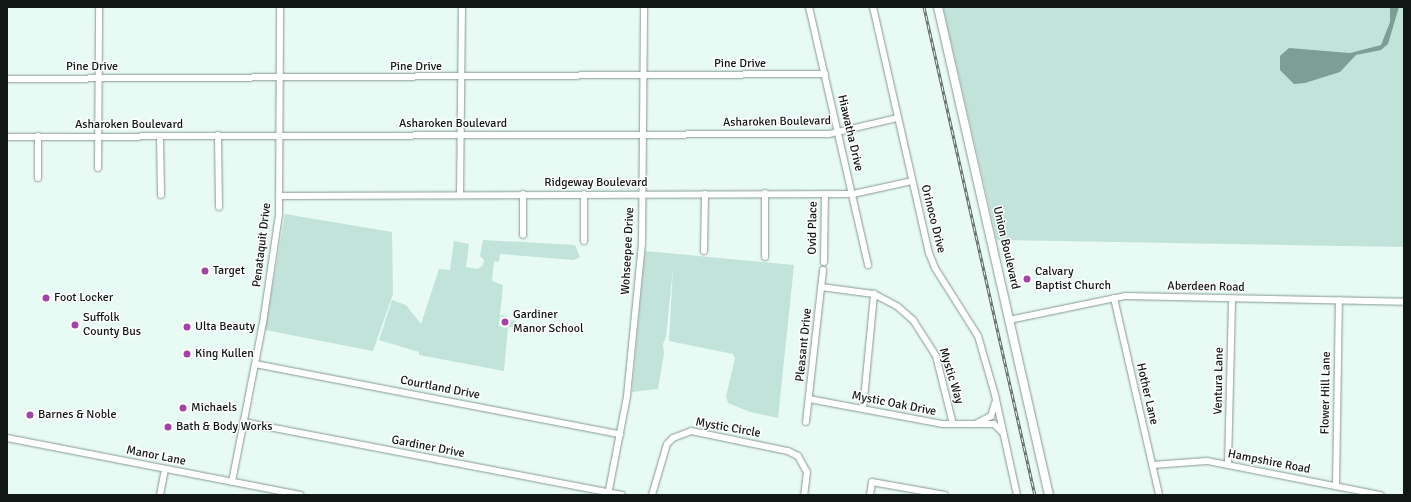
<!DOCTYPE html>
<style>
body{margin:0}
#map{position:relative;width:1411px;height:502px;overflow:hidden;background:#e7faf4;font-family:Signika,sans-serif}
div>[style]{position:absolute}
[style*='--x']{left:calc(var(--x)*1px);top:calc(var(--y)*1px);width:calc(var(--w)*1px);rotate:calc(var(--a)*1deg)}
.green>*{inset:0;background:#c2e3d9}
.water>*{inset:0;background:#7c9f95}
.roads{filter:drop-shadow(0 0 1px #869893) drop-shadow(0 0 1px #869893)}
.minor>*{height:6px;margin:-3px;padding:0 3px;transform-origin:3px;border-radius:3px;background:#fff}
.major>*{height:8px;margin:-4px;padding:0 4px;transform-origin:4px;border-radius:4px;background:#fff}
.rail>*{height:3px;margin-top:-1.5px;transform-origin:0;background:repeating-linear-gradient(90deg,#fff 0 4.5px,#5d6764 0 9px);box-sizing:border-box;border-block:1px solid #5d6764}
.dots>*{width:11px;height:11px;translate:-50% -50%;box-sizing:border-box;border:2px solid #fff;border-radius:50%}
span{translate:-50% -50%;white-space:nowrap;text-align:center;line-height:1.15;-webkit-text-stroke:3px #fff;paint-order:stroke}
.street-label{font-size:12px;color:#111715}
.poi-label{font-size:12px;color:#111715}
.left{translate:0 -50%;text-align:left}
.frame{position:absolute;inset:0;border:8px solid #111715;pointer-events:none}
</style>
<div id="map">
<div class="green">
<i style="clip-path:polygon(943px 7px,1404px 7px,1404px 247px,997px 240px)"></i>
<i style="clip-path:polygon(285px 214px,392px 232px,393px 294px,373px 351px,265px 330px)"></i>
<i style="clip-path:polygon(483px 240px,575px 245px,580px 257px,574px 260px,500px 254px,499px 262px,494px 261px,492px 281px,503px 285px,499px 326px,505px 326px,505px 321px,500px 320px,501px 315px,507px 316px,507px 320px,516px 321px,515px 327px,508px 327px,504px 371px,419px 355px,419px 352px,379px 340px,392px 300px,406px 305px,421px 324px,439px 269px,450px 270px,454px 241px,469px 244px,466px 267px,478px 269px,483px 265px,484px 260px,480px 256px)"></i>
<i style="clip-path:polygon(645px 251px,794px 265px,778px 418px,750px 412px,728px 403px,726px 396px,735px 358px,733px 354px,669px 341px,673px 268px,666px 337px,663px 344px,664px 354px,658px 389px,632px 392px)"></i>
</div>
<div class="water">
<i style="clip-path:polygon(1390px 7px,1399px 7px,1388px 44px,1381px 50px,1356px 55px,1340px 72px,1305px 83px,1294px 84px,1280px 70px,1280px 56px,1289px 48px,1350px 53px,1381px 45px,1390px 22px)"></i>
</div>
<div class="roads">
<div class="minor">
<i style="--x:809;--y:7;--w:265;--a:77.1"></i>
<i style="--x:873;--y:7;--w:252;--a:77.2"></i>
<i style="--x:929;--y:253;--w:16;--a:68"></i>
<i style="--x:935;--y:268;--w:80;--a:57.7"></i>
<i style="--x:978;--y:336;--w:61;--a:73.9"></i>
<i style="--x:995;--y:395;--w:102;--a:77.6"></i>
<i style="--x:7;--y:79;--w:818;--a:-0.35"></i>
<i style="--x:218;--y:135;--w:72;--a:89.2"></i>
<i style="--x:160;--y:136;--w:59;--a:89"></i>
<i style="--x:7;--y:137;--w:822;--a:-0.21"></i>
<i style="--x:829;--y:134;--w:70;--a:-13.2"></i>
<i style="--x:98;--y:168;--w:161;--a:-89.6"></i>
<i style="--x:38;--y:178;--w:42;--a:-90"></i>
<i style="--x:460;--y:195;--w:188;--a:-89.4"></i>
<i style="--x:280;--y:196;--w:573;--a:-0.2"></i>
<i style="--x:853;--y:194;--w:60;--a:-12.4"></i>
<i style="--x:523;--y:235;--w:41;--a:-90"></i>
<i style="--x:584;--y:241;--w:47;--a:-90"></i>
<i style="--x:704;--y:251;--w:57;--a:-89"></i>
<i style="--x:765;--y:257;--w:64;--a:-90"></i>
<i style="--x:824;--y:262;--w:68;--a:-89.2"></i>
<i style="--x:821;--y:287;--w:53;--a:7.5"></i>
<i style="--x:874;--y:294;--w:27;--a:28"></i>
<i style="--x:898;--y:307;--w:20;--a:41"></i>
<i style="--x:913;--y:320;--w:43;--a:57.4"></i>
<i style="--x:936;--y:356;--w:70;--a:76"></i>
<i style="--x:1114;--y:298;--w:202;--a:77.1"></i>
<i style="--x:1009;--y:320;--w:118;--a:-11.7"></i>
<i style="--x:1125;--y:296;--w:279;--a:1.2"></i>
<i style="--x:255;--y:364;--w:372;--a:10.9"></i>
<i style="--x:809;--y:399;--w:135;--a:10.6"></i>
<i style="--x:942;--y:424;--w:33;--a:0"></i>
<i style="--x:995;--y:403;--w:14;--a:107"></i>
<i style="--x:991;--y:416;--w:18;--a:153"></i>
<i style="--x:975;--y:424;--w:19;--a:0"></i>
<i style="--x:994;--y:424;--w:13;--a:45"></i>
<i style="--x:863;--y:409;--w:116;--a:-84.5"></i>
<i style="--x:243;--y:422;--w:386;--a:10.9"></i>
<i style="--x:806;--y:422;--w:153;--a:-83.6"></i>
<i style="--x:7;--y:438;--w:299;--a:11"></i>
<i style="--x:1152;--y:465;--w:55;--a:-4.2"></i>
<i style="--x:1207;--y:461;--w:177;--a:11.1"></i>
<i style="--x:1228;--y:465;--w:166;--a:-88.6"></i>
<i style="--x:232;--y:482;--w:162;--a:-79"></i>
<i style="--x:263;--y:323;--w:110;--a:-81.6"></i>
<i style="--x:279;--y:214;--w:207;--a:-89.7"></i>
<i style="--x:1336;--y:486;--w:186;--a:-89.1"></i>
<i style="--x:160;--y:495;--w:26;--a:-79"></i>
<i style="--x:608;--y:495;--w:101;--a:-79.1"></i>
<i style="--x:627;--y:396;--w:153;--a:-84.4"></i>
<i style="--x:642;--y:244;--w:237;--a:-89.5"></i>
<i style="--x:652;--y:495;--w:53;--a:-73.6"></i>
<i style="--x:667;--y:444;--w:8;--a:-45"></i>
<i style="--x:673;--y:438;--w:19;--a:-21"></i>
<i style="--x:691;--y:431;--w:99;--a:11.7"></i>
<i style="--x:788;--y:451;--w:11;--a:27"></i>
<i style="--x:798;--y:456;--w:18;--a:61"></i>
<i style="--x:807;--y:472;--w:23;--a:97"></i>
<i style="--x:870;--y:495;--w:13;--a:-81"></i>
<i style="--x:872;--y:482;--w:74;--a:10.1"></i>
</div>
<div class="major">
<i style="--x:938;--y:7;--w:500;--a:77.19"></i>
</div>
</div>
<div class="rail">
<i style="--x:924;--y:7;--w:500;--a:77.19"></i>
</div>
<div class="dots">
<i style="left:205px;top:271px;background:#a442a9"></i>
<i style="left:1027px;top:279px;background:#a442a9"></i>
<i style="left:46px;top:298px;background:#a442a9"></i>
<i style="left:505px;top:322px;background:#a442a9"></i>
<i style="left:75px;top:325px;background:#a442a9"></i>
<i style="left:187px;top:327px;background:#a442a9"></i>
<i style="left:187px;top:354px;background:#a442a9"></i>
<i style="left:183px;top:408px;background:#a442a9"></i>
<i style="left:30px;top:415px;background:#a442a9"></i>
<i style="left:168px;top:427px;background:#a442a9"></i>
</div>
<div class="street-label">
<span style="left:740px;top:64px">Pine Drive</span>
<span style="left:92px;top:67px">Pine Drive</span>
<span style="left:416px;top:67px">Pine Drive</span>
<span style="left:777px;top:122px;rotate:-1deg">Asharoken Boulevard</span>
<span style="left:453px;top:124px">Asharoken Boulevard</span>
<span style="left:129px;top:125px">Asharoken Boulevard</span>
<span style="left:850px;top:133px;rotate:77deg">Hiawatha Drive</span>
<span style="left:596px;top:183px">Ridgeway Boulevard</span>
<span style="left:933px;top:219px;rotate:76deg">Orinoco Drive</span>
<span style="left:813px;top:228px;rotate:-89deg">Ovid Place</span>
<span style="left:262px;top:245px;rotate:-83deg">Penataquit Drive</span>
<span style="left:1006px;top:248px;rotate:77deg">Union Boulevard</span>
<span style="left:628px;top:251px;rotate:-87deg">Wohseepee Drive</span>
<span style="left:1206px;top:287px;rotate:1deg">Aberdeen Road</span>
<span style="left:804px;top:345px;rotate:-84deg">Pleasant Drive</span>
<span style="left:951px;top:376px;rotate:73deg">Mystic Way</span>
<span style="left:1219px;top:381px;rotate:-89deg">Ventura Lane</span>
<span style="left:440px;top:388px;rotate:11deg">Courtland Drive</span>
<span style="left:1326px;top:393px;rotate:-89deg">Flower Hill Lane</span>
<span style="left:1147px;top:394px;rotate:77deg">Hother Lane</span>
<span style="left:894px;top:404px;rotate:11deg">Mystic Oak Drive</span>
<span style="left:728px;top:428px;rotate:10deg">Mystic Circle</span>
<span style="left:428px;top:447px;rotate:11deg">Gardiner Drive</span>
<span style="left:156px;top:456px;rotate:11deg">Manor Lane</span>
<span style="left:1269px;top:462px;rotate:11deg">Hampshire Road</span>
</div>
<div class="poi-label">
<span class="left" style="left:213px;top:271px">Target</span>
<span class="left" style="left:1035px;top:279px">Calvary<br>Baptist Church</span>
<span class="left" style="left:54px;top:298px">Foot Locker</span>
<span class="left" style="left:513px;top:322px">Gardiner<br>Manor School</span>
<span class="left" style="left:83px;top:325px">Suffolk<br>County Bus</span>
<span class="left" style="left:195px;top:327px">Ulta Beauty</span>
<span class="left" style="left:195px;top:354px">King Kullen</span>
<span class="left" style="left:191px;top:408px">Michaels</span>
<span class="left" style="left:38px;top:415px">Barnes &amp; Noble</span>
<span class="left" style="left:176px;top:427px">Bath &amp; Body Works</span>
</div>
<div class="frame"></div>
</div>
